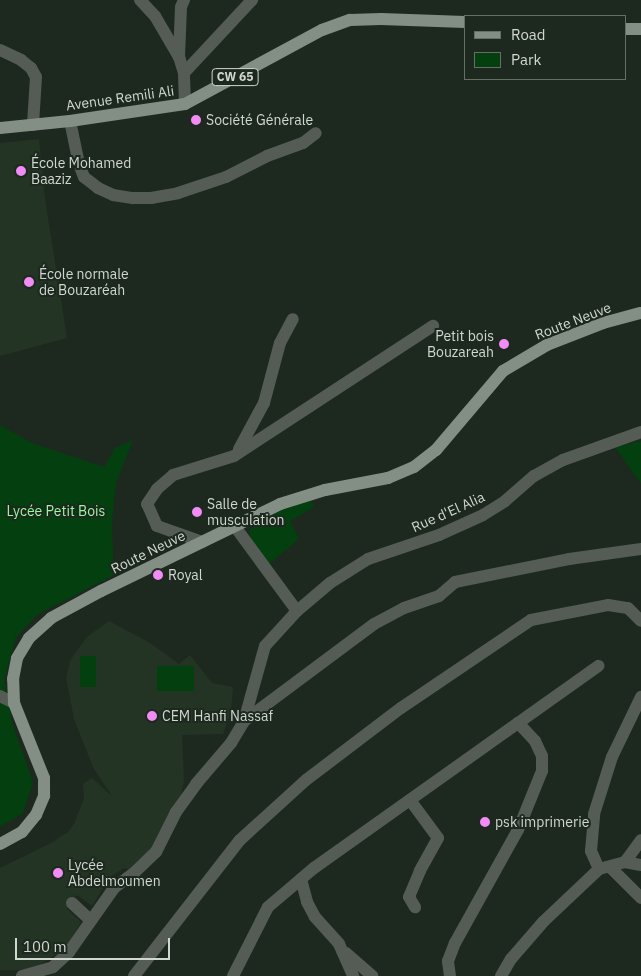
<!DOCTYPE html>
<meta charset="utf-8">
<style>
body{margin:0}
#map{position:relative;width:641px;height:976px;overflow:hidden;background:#1d291e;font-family:"IBM Plex Sans",sans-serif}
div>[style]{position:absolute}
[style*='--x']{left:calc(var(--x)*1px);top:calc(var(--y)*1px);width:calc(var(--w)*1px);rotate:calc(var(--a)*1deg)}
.built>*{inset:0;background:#233324}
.green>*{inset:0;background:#033f0f;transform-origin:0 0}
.minor>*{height:12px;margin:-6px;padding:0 6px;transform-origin:6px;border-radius:6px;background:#555b55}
.major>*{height:12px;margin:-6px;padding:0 6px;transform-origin:6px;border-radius:6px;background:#838f84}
.dots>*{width:14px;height:14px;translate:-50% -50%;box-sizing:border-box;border:2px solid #1d291e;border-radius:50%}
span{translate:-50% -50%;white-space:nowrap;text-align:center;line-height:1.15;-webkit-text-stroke:4px #1d291e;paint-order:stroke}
.shield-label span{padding:1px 4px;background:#1d291e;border:1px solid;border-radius:4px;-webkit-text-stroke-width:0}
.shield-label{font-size:12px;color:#d0d7d0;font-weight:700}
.street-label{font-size:14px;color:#d0d7d0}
.poi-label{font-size:14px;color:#d0d7d0}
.left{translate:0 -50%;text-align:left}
.right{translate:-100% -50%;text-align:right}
.park-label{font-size:14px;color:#98f89f}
.legend{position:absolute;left:464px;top:15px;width:162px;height:65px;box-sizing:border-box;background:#1d291e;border:1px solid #656f65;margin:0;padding:6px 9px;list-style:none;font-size:15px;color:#d0d7d0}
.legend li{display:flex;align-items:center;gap:10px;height:25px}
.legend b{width:25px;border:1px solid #656f65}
.scale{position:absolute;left:15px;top:938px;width:155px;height:22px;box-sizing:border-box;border:2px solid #d0d7d0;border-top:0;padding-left:6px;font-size:15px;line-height:18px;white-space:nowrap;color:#d0d7d0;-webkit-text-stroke:4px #1d291e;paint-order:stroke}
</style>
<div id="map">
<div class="built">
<i style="clip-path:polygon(39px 139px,45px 199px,67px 338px,0 356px,0 143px)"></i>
<i style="clip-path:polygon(109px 621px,150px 643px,179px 664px,190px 655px,212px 683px,233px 687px,231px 712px,223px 734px,182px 735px,184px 781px,176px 818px,151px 852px,130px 870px,124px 868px,110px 877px,92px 906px,77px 895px,67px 909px,81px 922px,69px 942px,58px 953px,37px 967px,27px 970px,0 970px,0 868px,51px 843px,68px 832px,74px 824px,84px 798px,83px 784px,92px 778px,112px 796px,94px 769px,87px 752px,74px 719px,66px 677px,71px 659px,87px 637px)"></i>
</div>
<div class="green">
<i style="clip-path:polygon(0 425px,32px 443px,104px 467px,115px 448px,133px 440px,116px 483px,112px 522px,114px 575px,38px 614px,16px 637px,4px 680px,13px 726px,33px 782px,23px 813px,0 827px)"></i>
<i style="clip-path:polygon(641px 441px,641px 484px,615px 447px)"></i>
<i style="clip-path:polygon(311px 499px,314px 507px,290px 521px,299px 539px,269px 564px,251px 540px,249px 530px,282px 509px)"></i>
<i style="left:80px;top:656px;width:16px;height:31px"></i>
<i style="left:194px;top:666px;width:25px;height:37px;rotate:90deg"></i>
</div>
<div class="minor">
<i style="--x:140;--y:0;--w:22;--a:47"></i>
<i style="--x:155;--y:16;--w:48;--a:59.7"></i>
<i style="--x:0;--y:50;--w:23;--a:25"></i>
<i style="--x:21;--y:60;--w:13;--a:39"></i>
<i style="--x:31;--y:68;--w:10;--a:61"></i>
<i style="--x:36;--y:77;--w:48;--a:93.6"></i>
<i style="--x:184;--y:73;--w:17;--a:-107"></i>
<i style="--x:179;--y:57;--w:50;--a:-87.7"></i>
<i style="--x:181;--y:7;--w:8;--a:-67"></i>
<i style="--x:185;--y:104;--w:31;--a:-92"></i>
<i style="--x:184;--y:73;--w:100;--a:-47"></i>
<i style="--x:70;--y:121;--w:44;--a:78.2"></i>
<i style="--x:79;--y:164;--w:14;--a:69"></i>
<i style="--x:84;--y:177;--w:18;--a:38"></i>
<i style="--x:98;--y:188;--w:17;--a:25"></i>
<i style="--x:113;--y:195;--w:20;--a:9"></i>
<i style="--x:133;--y:198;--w:18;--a:0"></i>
<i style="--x:151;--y:198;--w:27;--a:-10"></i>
<i style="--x:178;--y:193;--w:51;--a:-18.4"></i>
<i style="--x:226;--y:177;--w:46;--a:-27.1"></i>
<i style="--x:267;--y:156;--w:38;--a:-20"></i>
<i style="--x:303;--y:143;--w:16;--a:-38"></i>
<i style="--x:239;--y:449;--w:52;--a:-61.5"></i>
<i style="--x:264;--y:403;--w:62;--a:-75.1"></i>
<i style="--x:280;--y:343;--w:27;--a:-62"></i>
<i style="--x:236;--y:528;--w:103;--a:53.7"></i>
<i style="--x:202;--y:542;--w:48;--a:-160.4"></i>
<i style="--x:157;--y:526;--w:24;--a:-114"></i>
<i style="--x:147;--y:504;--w:18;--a:-56"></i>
<i style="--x:157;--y:489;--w:21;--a:-41"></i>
<i style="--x:173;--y:475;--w:64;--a:-17.3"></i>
<i style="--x:234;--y:456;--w:238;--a:-33.2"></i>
<i style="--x:0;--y:696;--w:16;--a:27"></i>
<i style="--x:244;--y:721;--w:162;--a:-36.7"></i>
<i style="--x:374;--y:624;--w:34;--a:-28"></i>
<i style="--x:404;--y:608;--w:37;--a:-19"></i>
<i style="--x:439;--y:596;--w:21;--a:-41"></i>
<i style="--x:455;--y:582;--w:116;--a:-11.4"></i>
<i style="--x:569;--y:559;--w:73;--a:-7.9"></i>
<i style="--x:410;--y:800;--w:47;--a:53.6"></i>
<i style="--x:438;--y:838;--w:38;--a:119"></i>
<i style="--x:420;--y:871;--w:28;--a:113"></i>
<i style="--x:409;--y:897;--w:12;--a:59"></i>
<i style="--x:625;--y:862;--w:27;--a:-54"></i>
<i style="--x:610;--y:867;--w:44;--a:45"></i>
<i style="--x:599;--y:869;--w:20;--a:-114"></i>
<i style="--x:591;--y:851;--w:37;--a:-85"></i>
<i style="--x:594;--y:814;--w:60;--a:-72.5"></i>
<i style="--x:612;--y:757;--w:67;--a:-64.2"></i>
<i style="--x:301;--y:879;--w:24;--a:75"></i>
<i style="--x:307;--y:902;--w:17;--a:62"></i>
<i style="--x:315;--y:917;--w:36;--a:48"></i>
<i style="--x:339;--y:944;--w:35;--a:66"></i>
<i style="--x:72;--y:903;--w:25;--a:43"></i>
<i style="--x:346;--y:953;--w:35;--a:41"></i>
<i style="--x:22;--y:976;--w:32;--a:-16"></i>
<i style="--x:53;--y:967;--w:22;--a:-43"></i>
<i style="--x:69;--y:952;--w:78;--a:-54.9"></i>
<i style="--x:114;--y:888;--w:26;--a:-37"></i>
<i style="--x:135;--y:872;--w:29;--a:-44"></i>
<i style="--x:156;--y:852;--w:45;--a:-63.4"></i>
<i style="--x:176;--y:812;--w:34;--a:-54"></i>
<i style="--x:196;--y:784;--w:54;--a:-49.5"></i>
<i style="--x:231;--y:743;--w:26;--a:-59"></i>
<i style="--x:244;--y:721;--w:78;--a:-74.4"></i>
<i style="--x:265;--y:646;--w:47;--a:-47.6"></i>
<i style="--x:297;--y:611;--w:43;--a:-40.3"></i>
<i style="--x:330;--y:583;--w:45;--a:-32.3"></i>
<i style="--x:368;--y:559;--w:75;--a:-18.7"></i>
<i style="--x:439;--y:535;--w:48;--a:-24.4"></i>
<i style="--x:483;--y:515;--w:26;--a:-32"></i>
<i style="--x:505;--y:501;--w:38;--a:-41"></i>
<i style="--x:534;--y:476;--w:33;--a:-29"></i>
<i style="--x:563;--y:460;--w:83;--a:-19.7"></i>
<i style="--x:134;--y:976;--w:172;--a:-52.1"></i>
<i style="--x:240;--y:840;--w:89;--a:-42.3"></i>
<i style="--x:306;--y:780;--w:119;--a:-37.2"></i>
<i style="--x:401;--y:708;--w:157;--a:-34.1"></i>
<i style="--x:531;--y:620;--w:78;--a:-11"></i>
<i style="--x:608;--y:605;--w:20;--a:9"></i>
<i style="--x:628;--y:608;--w:18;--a:45"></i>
<i style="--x:233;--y:976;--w:77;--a:-63.1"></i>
<i style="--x:268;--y:907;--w:60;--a:-40.3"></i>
<i style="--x:314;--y:868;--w:349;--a:-35.4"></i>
<i style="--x:450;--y:976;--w:15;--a:-98"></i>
<i style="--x:448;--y:961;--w:19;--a:-69"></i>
<i style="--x:455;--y:943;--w:129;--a:-60.9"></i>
<i style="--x:518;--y:830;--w:64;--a:-67.9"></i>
<i style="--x:542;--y:771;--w:15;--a:-90"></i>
<i style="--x:542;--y:756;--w:17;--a:-115"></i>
<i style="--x:535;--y:741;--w:25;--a:-133"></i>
<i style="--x:501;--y:976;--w:20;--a:-60"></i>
<i style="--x:511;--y:959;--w:49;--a:-49.1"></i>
<i style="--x:543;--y:922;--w:77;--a:-43.4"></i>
<i style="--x:599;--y:869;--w:27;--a:-15"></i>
<i style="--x:625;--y:862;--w:16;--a:11"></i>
</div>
<div class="major">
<i style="--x:625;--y:29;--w:16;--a:0"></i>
<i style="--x:0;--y:128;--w:70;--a:-5.7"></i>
<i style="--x:70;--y:121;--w:116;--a:-8.4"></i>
<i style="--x:185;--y:104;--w:156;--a:-28.4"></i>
<i style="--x:322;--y:30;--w:30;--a:-20"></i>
<i style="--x:350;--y:20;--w:31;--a:-2"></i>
<i style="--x:381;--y:19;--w:84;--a:2"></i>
<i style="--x:0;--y:844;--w:25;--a:-29"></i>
<i style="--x:22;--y:832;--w:22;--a:-51"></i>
<i style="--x:36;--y:815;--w:21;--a:-67"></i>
<i style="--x:44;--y:796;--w:18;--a:-90"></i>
<i style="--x:44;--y:778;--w:81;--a:-111.8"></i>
<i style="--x:14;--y:703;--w:24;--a:-92"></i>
<i style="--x:13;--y:679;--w:21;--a:-79"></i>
<i style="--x:17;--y:658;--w:23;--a:-59"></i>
<i style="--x:29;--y:638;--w:30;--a:-42"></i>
<i style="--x:51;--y:618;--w:57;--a:-28.4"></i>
<i style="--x:101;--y:591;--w:199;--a:-25.9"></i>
<i style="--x:280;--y:504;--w:47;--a:-17.3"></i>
<i style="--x:325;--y:490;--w:64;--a:-10.8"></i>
<i style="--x:388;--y:478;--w:28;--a:-23"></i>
<i style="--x:414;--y:467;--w:28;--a:-38"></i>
<i style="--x:436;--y:450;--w:104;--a:-49.7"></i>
<i style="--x:503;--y:371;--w:51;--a:-30.6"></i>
<i style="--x:547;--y:345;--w:60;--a:-21.4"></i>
<i style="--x:603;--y:323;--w:39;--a:-15"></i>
</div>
<div class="dots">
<i style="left:196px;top:120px;background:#f18bf5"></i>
<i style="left:21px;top:171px;background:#f18bf5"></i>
<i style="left:29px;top:282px;background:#f18bf5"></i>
<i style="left:504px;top:344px;background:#f18bf5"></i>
<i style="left:197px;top:512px;background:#f18bf5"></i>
<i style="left:158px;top:575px;background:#f18bf5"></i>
<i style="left:152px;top:716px;background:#f18bf5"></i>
<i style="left:485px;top:822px;background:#f18bf5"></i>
<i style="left:58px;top:873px;background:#f18bf5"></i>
</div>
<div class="shield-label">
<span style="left:235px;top:77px">CW 65</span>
</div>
<div class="street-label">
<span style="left:120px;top:98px;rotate:-8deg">Avenue Remili Ali</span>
<span style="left:573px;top:321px;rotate:-21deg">Route Neuve</span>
<span style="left:448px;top:512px;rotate:-24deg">Rue d'El Alia</span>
<span style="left:148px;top:552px;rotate:-26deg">Route Neuve</span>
</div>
<div class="poi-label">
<span class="left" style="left:206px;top:120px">Société Générale</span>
<span class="left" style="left:31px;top:171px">École Mohamed<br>Baaziz</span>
<span class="left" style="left:39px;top:282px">École normale<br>de Bouzaréah</span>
<span class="right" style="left:494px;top:344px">Petit bois<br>Bouzareah</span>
<span class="left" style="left:207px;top:512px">Salle de<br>musculation</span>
<span class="left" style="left:168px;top:575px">Royal</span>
<span class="left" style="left:162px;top:716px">CEM Hanfi Nassaf</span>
<span class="left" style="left:495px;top:822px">psk imprimerie</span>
<span class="left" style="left:68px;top:873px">Lycée<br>Abdelmoumen</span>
</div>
<div class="park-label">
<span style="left:56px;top:511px">Lycée Petit Bois</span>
</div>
<ul class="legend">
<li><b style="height:6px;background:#838f84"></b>Road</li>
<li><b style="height:14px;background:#033f0f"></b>Park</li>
</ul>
<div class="scale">100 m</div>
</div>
